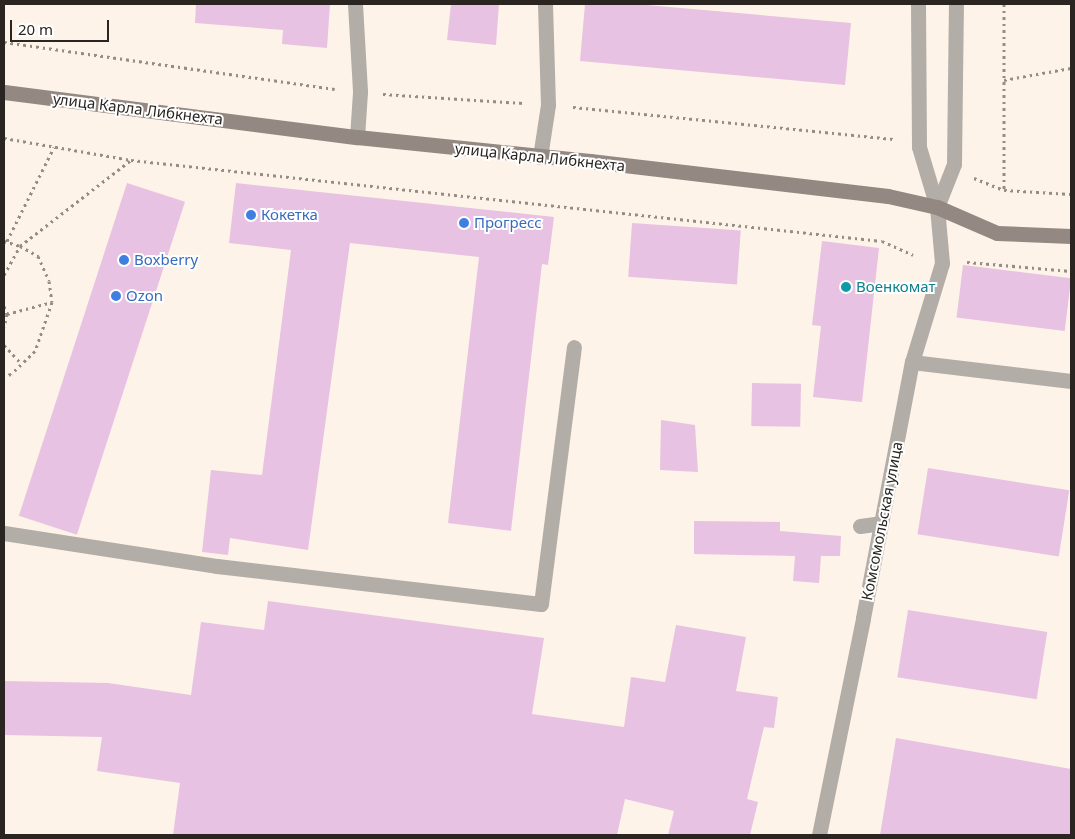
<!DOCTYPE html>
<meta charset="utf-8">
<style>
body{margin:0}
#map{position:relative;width:1075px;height:839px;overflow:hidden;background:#fef3e8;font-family:"Noto Sans",sans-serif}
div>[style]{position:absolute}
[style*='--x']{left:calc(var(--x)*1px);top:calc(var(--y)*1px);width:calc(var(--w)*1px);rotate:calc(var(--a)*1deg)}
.building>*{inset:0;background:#e8c2e2;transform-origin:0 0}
.path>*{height:3px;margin-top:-1.5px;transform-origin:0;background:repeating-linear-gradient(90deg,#958d85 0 2.5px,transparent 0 6.5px)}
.service>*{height:15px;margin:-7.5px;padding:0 7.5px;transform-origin:7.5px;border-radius:7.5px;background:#b3ada7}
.minor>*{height:15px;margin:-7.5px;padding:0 7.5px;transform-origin:7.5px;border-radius:7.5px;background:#b3ada7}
.secondary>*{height:15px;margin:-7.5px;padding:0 7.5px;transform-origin:7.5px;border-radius:7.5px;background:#938982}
.dots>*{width:14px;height:14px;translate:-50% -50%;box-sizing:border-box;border:2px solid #fff;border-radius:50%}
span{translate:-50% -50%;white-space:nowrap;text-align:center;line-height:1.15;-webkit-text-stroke:4px #fff;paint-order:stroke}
.street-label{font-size:15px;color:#2a2520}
.shop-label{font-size:15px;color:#366cbe}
.left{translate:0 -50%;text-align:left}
.culture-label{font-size:15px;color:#0d838f}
.frame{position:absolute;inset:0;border:5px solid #2a2520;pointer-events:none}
.scale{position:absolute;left:10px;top:20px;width:99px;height:22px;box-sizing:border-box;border:2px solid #2a2520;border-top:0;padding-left:6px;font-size:15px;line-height:18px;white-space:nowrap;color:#2a2520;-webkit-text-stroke:4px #fff;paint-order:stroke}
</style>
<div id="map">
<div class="building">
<i style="clip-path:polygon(196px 4px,330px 4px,327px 48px,282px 44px,283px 30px,195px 23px)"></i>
<i style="clip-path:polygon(451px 4px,499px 4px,496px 45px,447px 40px)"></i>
<i style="clip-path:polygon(585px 4px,635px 4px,851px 23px,845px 85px,580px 61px)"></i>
<i style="left:127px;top:183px;width:61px;height:350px;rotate:18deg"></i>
<i style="clip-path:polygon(236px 183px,554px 217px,548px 265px,542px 264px,511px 531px,448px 523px,479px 257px,350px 243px,308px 550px,230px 538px,228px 555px,202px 552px,211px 470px,262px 475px,291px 250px,229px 243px)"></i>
<i style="left:632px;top:223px;width:109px;height:54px;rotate:4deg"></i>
<i style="clip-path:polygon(822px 241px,879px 248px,862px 402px,813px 397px,821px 326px,812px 325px)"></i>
<i style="left:963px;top:265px;width:109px;height:53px;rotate:7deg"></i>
<i style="left:752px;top:383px;width:49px;height:43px;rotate:1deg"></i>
<i style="clip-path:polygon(661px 420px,695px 425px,698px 472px,660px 470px)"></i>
<i style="left:928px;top:468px;width:143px;height:67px;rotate:9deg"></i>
<i style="clip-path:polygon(694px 521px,780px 522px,780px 531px,841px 536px,840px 556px,821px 556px,819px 583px,793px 581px,795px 556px,694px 554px)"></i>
<i style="clip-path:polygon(268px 601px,544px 638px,532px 714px,624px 727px,631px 677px,665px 682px,676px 625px,746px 637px,736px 691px,778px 697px,774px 728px,764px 727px,747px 799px,758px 802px,750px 835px,668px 835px,674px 811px,625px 799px,617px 835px,173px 835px,180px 783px,97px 771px,102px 737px,4px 735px,4px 681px,108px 683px,191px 695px,201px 622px,264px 630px)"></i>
<i style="left:908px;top:610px;width:141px;height:68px;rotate:9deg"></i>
<i style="clip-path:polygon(896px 738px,1071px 769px,1071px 835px,880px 835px)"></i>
</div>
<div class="path">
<i style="--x:1004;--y:4;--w:186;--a:90"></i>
<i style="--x:4;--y:42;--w:334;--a:8.1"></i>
<i style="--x:1004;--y:80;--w:68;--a:-10.2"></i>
<i style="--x:383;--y:94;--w:141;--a:3.7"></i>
<i style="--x:573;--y:107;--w:324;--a:5.7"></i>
<i style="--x:4;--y:138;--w:129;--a:9.8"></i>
<i style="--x:131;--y:160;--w:755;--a:6.16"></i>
<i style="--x:882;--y:241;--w:34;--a:24"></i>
<i style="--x:974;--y:178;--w:32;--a:22"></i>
<i style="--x:1004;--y:190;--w:67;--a:3.4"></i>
<i style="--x:4;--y:241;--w:17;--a:17"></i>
<i style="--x:20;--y:246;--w:21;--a:29"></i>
<i style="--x:38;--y:256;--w:27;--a:66"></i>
<i style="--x:49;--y:281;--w:21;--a:82"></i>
<i style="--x:52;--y:302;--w:52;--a:109.1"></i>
<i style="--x:35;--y:351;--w:33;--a:136"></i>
<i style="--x:11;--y:374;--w:7;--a:164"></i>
<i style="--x:7;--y:241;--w:105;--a:-63.4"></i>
<i style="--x:967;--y:262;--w:104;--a:4.9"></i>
<i style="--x:4;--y:275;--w:33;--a:-61"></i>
<i style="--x:20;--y:246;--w:140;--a:-37.8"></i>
<i style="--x:4;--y:306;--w:9;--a:69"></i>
<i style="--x:7;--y:314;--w:13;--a:103"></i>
<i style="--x:7;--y:314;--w:47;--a:-14.9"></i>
<i style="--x:4;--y:345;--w:26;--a:47"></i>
</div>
<div class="service">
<i style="--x:355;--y:4;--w:88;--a:86.7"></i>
<i style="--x:360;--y:92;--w:45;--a:93.8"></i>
<i style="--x:540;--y:157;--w:53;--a:-81.3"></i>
<i style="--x:548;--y:105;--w:101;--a:-91.7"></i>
<i style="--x:912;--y:362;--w:160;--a:6.8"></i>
<i style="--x:860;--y:526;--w:21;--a:-8"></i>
<i style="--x:4;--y:533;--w:216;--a:8.8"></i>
<i style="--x:217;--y:566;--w:326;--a:6.7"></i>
<i style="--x:541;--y:604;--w:259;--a:-82.7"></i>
</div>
<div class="minor">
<i style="--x:937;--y:207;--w:46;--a:-68.4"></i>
<i style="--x:954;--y:164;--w:160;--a:-89.3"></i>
<i style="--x:819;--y:835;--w:221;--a:-78.5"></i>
<i style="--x:863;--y:618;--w:261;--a:-79.2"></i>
<i style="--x:912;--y:362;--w:103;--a:-73.1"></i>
<i style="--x:942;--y:263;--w:56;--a:-95.1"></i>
<i style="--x:937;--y:207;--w:63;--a:-106.7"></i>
<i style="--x:919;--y:147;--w:143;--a:-90.4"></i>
</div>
<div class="secondary">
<i style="--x:4;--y:92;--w:356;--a:7.3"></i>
<i style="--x:357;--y:137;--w:234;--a:5.9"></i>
<i style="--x:590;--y:161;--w:300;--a:6.7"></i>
<i style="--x:888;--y:196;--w:50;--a:12.7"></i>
<i style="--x:937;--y:207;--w:65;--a:23.4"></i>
<i style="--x:997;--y:233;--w:74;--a:2.3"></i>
</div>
<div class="dots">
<i style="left:251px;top:215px;background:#3f7fe0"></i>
<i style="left:464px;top:223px;background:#3f7fe0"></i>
<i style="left:124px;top:260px;background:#3f7fe0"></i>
<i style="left:846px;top:287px;background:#0f9aa8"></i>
<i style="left:116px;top:296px;background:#3f7fe0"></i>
</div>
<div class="street-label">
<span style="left:138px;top:109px;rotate:7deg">улица Карла Либкнехта</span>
<span style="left:540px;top:157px;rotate:6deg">улица Карла Либкнехта</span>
<span style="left:882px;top:521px;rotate:-79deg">Комсомольская улица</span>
</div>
<div class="shop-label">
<span class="left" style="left:261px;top:215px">Кокетка</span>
<span class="left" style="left:474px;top:223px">Прогресс</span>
<span class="left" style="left:134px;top:260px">Boxberry</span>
<span class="left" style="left:126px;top:296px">Ozon</span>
</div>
<div class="culture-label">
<span class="left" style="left:856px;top:287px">Военкомат</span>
</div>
<div class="frame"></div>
<div class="scale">20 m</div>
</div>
